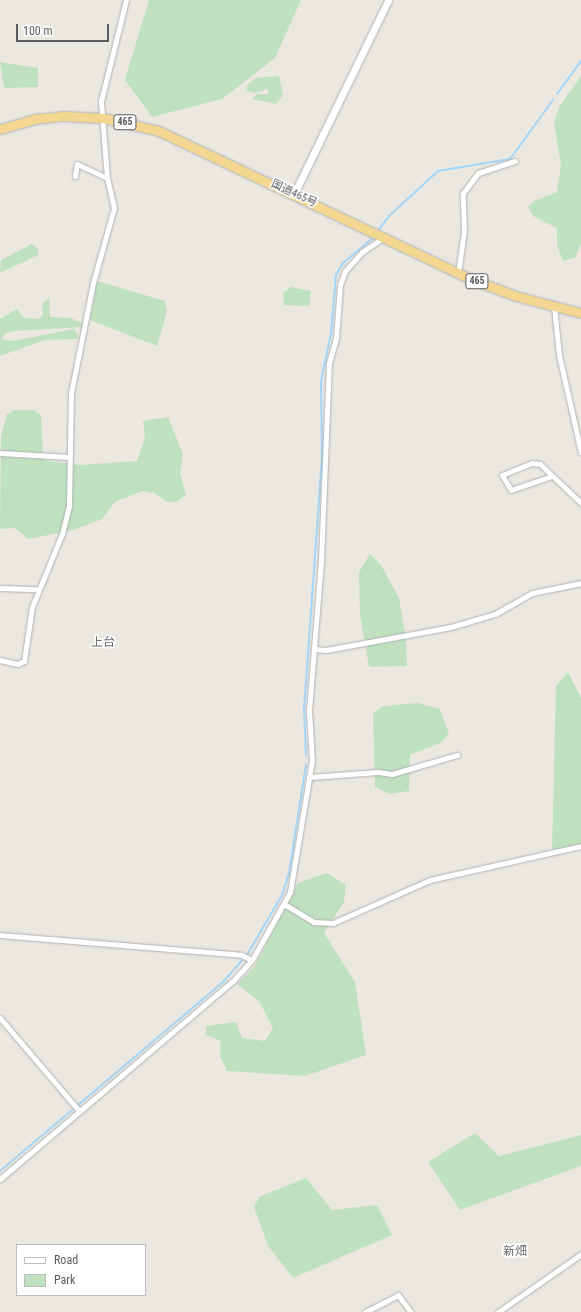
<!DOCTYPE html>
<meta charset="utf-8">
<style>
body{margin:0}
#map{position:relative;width:581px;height:1312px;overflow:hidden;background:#ebe8e1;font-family:"Roboto Condensed","Noto Sans JP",sans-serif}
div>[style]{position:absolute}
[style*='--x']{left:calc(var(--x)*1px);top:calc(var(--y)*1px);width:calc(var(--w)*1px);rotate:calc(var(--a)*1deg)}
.green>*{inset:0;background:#c0e1bf}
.stream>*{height:2px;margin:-1px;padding:0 1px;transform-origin:1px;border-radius:1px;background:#a5d6f7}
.roads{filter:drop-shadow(0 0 1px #aeb2b5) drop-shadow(0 0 1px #aeb2b5)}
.street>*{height:5px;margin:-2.5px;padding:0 2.5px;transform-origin:2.5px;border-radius:2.5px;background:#fff}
.secondary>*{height:7px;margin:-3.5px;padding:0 3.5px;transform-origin:3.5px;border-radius:3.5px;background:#fff}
.highway>*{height:9px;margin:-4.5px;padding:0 4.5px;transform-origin:4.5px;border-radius:4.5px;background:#f3d790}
span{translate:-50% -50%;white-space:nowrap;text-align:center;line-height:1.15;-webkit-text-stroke:3px #fff;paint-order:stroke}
.shield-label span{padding:1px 3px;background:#fff;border:1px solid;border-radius:3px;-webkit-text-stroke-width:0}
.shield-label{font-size:10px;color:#595d60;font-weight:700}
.street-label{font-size:11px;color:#595d60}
.neighbourhood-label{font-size:12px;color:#6b6f72}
.legend{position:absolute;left:16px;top:1244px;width:130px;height:52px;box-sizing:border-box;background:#fff;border:1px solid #bdbebf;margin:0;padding:5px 7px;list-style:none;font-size:12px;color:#595d60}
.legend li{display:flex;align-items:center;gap:8px;height:20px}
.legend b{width:20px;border:1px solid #bdbebf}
.scale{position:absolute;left:16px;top:24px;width:93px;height:18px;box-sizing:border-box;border:2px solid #595d60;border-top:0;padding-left:5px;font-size:12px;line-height:14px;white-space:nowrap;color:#595d60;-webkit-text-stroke:3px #fff;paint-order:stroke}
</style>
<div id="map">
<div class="green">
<i style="clip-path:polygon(149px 0,301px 0,275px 58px,222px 99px,152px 117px,125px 80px)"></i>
<i style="clip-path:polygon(0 62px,38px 68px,38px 87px,4px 88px)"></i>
<i style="clip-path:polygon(279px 76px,283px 95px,276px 104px,252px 99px,257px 94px,268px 94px,268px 88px,257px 93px,246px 91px,247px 85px,256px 78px)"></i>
<i style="clip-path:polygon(581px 76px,581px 244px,575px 258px,563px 261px,557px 245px,557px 228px,533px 216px,528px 207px,534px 201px,557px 192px,561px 165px,554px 122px,560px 106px)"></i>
<i style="clip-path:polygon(32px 244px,38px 249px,38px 255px,0 273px,1px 260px)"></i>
<i style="clip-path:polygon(97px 281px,165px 301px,167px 311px,157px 346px,90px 320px)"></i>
<i style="clip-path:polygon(291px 287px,311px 291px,309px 306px,284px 305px,283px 293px)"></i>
<i style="clip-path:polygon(49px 298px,50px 317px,71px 318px,82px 323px,82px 327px,14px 331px,6px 333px,1px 339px,12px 341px,74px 329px,78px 335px,77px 339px,45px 340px,0 356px,0 319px,17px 309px,24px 318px,39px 319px,43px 315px,42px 304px)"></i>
<i style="clip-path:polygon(15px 410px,34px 410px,41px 415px,43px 454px,47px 461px,81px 465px,137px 461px,145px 438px,143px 421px,168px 417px,183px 454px,180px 473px,186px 495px,176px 502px,168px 502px,154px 493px,142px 491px,115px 502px,102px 519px,74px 530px,28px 539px,15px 528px,0 529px,1px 436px,7px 414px)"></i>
<i style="clip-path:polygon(370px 554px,381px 565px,399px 598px,406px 638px,407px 666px,369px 667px,360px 615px,359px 572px)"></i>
<i style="clip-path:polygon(568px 672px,581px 698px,581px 845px,552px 850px,556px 686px)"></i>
<i style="clip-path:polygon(418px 703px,440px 709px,449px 734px,440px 743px,410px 755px,409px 791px,389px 794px,375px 787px,373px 713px,384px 706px)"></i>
<i style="clip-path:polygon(327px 873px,346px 885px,344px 902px,324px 933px,355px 982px,366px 1055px,305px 1076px,227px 1071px,220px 1056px,221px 1041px,206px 1035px,206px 1026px,236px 1022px,242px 1038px,265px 1041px,273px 1028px,259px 1001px,237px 984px,255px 966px,298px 883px)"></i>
<i style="clip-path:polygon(475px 1133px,499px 1156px,581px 1135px,581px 1166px,460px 1210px,428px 1162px)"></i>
<i style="clip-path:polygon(306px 1178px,332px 1210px,377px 1205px,392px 1235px,293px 1278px,268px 1246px,254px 1207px,259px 1197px)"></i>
</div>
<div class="stream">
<i style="--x:557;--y:94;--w:41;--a:-54"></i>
<i style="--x:377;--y:232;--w:20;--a:-53"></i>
<i style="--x:389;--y:216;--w:67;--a:-42.6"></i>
<i style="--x:438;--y:171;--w:73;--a:-9.5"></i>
<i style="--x:510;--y:159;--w:73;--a:-53.9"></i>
<i style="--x:306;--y:756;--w:47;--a:-92.4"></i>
<i style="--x:304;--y:709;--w:250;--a:-85.9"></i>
<i style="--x:322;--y:460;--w:79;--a:-90.7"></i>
<i style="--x:321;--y:381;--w:49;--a:-78.2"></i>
<i style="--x:331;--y:333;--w:58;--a:-85.1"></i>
<i style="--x:336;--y:275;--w:14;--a:-60"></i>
<i style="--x:343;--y:263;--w:42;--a:-40.2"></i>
<i style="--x:78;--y:1105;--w:192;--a:-40.3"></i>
<i style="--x:224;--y:981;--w:35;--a:-49"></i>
<i style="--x:247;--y:955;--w:69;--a:-59.7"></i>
<i style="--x:282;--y:895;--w:23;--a:-72"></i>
<i style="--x:289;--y:873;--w:110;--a:-81.1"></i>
<i style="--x:0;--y:1171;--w:96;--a:-40.3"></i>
</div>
<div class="roads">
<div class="street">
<i style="--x:75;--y:176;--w:12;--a:-81"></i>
<i style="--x:77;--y:164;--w:33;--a:25"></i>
<i style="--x:458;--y:273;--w:42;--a:-81.9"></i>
<i style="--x:464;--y:231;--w:38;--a:-92"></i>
<i style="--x:463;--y:193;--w:25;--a:-53"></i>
<i style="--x:478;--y:173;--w:39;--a:-18"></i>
<i style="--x:554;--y:306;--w:49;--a:84.2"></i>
<i style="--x:559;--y:355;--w:100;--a:77.3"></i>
<i style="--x:0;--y:453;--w:69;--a:3.3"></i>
<i style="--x:552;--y:476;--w:43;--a:161.1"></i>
<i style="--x:511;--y:490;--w:17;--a:-121"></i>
<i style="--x:502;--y:475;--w:32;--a:-22"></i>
<i style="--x:532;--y:463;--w:8;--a:7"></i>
<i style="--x:540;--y:464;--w:57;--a:43.6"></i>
<i style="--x:0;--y:588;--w:38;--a:2"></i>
<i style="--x:314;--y:649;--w:12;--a:5"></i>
<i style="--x:326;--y:650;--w:127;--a:-10.4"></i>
<i style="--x:451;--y:627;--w:46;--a:-16.5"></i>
<i style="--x:495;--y:614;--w:43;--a:-29.6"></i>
<i style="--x:532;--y:593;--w:50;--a:-11.5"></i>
<i style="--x:0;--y:660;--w:18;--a:13"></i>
<i style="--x:18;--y:664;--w:7;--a:-27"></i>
<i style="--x:24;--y:661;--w:55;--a:-81.6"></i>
<i style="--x:32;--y:607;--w:79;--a:-67.7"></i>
<i style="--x:62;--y:534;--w:30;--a:-76"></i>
<i style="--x:69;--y:505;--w:112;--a:-89"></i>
<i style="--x:71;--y:393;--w:112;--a:-78.7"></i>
<i style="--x:93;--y:283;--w:78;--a:-74.4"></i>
<i style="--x:114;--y:208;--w:31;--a:-103"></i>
<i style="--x:107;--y:178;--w:77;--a:-94.5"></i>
<i style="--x:101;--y:101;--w:104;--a:-76.1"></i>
<i style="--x:309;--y:777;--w:69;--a:-4.1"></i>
<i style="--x:378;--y:772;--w:14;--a:8"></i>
<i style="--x:392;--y:774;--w:68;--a:-16.3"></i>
<i style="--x:284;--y:904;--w:35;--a:31"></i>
<i style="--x:314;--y:922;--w:19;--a:3"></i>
<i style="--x:333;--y:923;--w:106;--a:-23.9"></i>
<i style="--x:430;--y:880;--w:155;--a:-12.7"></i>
<i style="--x:0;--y:935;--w:242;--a:4.7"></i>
<i style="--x:241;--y:955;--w:12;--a:24"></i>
<i style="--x:0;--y:1018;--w:123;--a:49.6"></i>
<i style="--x:0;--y:1179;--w:306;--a:-40.4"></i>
<i style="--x:233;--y:981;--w:28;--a:-48"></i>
<i style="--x:252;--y:960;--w:78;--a:-60.8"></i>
<i style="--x:290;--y:892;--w:133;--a:-80.5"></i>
<i style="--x:312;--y:761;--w:51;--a:-93.4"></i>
<i style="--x:309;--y:710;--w:149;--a:-85.4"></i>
<i style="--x:321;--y:561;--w:198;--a:-87.7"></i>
<i style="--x:329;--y:363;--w:26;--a:-74"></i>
<i style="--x:336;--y:338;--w:53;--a:-85.7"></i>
<i style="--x:340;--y:285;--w:15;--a:-70"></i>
<i style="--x:345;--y:271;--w:25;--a:-48"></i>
<i style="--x:362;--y:252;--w:25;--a:-34"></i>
<i style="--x:365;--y:1312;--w:37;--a:-27"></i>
<i style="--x:398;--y:1295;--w:21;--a:53"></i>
<i style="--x:498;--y:1312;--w:101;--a:-34.9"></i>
</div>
<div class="secondary">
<i style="--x:294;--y:194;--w:216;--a:-64.1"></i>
</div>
<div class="highway">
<i style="--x:0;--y:129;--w:35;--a:-16"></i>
<i style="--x:34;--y:119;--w:30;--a:-6"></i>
<i style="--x:64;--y:116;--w:39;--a:3"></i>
<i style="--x:103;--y:118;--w:57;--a:13.1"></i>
<i style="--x:159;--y:131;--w:348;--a:25.4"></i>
<i style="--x:473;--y:280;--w:46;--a:20.4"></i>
<i style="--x:516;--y:296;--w:67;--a:14.7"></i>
</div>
</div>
<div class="shield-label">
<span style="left:125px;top:122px">465</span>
<span style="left:477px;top:281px">465</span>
</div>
<div class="street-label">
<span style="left:294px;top:194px;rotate:25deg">国道465号</span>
</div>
<div class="neighbourhood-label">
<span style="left:103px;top:643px">上台</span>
<span style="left:515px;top:1252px">新畑</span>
</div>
<ul class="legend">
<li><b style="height:5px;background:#fff"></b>Road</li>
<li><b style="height:11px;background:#c0e1bf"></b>Park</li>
</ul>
<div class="scale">100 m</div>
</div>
